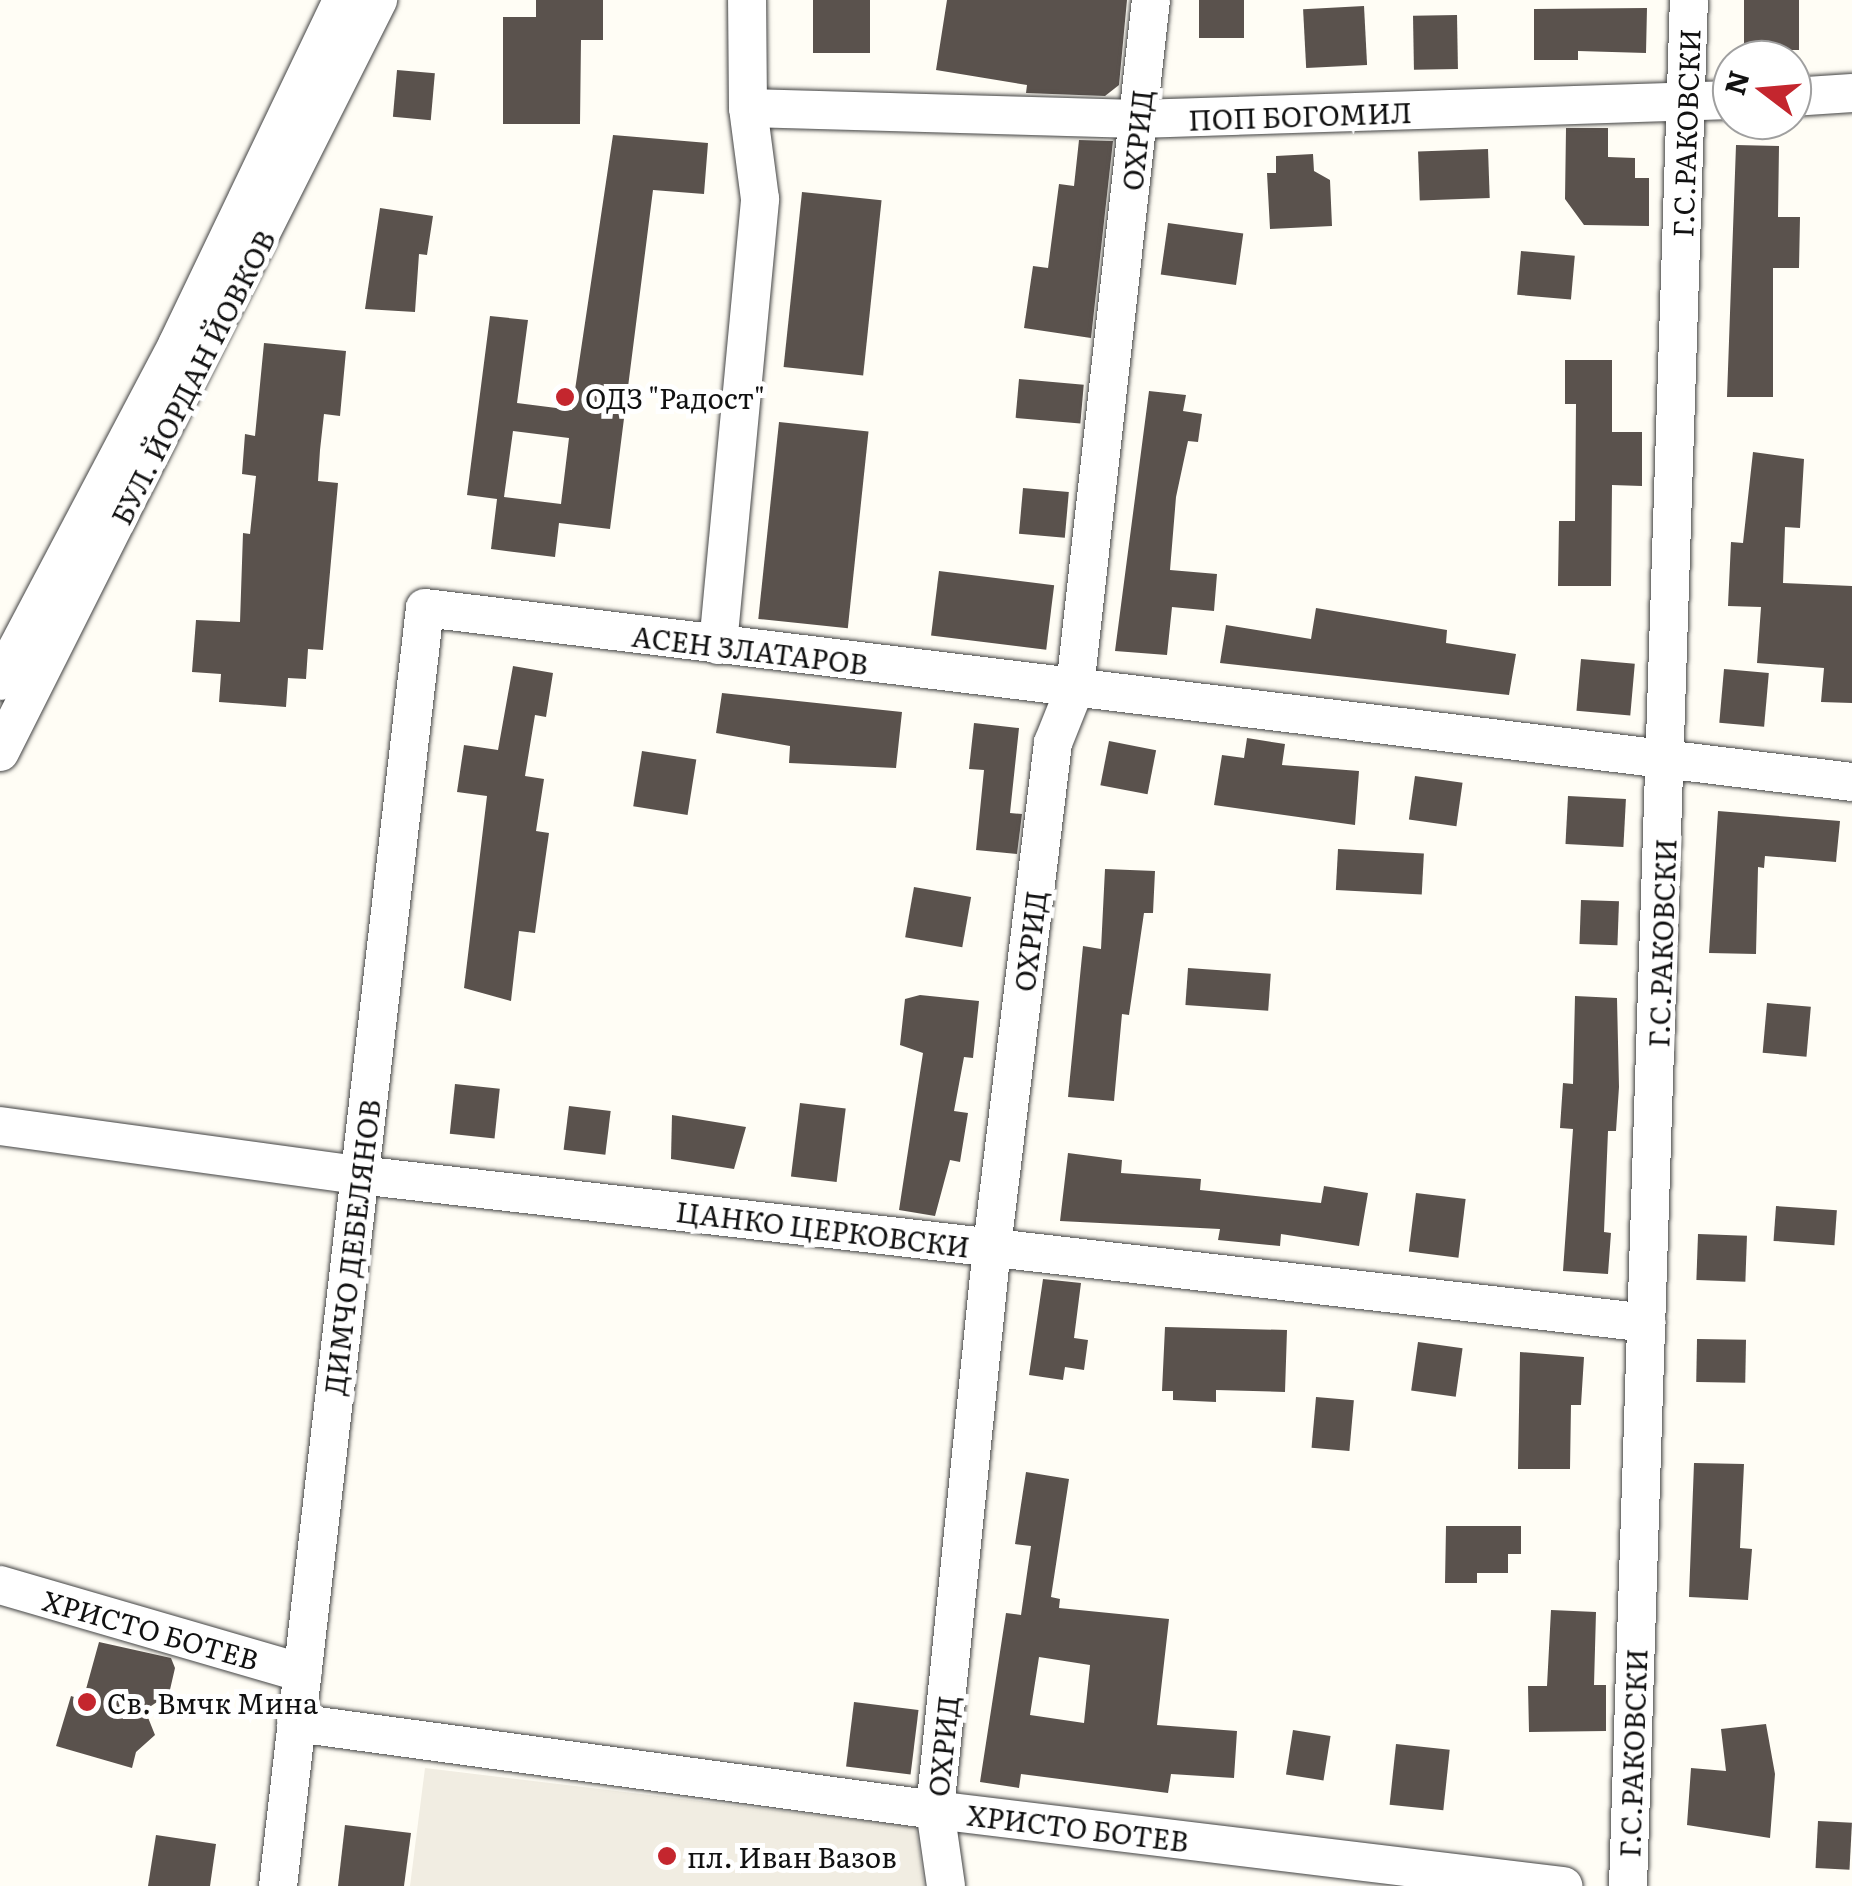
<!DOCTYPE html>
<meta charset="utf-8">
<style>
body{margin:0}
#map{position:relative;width:1852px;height:1886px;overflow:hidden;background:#fffdf5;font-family:Literata,serif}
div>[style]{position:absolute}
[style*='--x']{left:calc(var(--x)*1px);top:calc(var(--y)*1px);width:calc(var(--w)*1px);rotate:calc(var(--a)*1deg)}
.plaza>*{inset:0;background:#f1ede2}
.building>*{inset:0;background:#5a524d;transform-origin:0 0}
.roads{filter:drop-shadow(0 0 2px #444) drop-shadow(0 0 2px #444)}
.minor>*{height:38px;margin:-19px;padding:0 19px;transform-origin:19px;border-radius:19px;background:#fff}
.dots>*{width:28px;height:28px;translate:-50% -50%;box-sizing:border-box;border:5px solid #fff;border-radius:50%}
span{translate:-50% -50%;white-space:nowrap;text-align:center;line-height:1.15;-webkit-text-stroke:10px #fff;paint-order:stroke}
.street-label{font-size:28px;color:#111}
.poi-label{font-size:28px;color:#111}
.left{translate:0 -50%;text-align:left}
.north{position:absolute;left:1712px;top:40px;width:100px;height:100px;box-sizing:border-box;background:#fff;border:2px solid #a0a0a0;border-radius:50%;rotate:286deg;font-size:28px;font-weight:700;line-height:40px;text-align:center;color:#111}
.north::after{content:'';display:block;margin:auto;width:35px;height:45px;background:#c4262e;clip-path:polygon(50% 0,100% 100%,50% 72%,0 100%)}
</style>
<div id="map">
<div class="plaza">
<i style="clip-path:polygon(425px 1768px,916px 1827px,924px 1886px,410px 1886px)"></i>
</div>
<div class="building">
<i style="clip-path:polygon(536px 0,603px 0,603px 40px,581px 40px,580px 124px,503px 124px,503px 17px,536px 17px)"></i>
<i style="left:813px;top:0;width:57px;height:53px"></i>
<i style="clip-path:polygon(947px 0,1127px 0,1119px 85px,1105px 96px,1026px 93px,1027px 85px,936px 70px)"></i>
<i style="left:1199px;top:0;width:45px;height:38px"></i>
<i style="left:1744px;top:0;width:55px;height:50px"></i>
<i style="left:1364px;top:6px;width:59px;height:61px;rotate:87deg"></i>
<i style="clip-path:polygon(1647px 8px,1646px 53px,1578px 51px,1578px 60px,1534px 60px,1534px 9px)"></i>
<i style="left:1457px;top:15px;width:54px;height:44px;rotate:89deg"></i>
<i style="left:397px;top:70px;width:38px;height:47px;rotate:5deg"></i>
<i style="clip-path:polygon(1566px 128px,1608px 128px,1608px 157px,1635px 158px,1635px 178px,1649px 178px,1649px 226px,1584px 225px,1565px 199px)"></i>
<i style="clip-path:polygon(evenodd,613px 135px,708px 143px,704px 194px,653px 190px,610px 529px,559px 523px,555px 557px,491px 549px,497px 499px,467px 495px,490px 316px,528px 320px,517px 403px,572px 410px,613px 135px,513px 431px,569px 438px,561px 504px,504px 497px,513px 431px)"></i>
<i style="clip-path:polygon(1079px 140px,1113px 141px,1091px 338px,1024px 328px,1033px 266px,1048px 268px,1059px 184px,1074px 186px)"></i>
<i style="clip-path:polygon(1736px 145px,1779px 146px,1778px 217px,1800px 217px,1799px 268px,1773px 268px,1773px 397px,1727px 397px)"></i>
<i style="left:1488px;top:149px;width:49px;height:70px;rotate:88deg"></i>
<i style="clip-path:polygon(1313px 154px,1314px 171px,1330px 180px,1332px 226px,1270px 229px,1267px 173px,1276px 173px,1276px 156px)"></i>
<i style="left:802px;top:192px;width:80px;height:176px;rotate:6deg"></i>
<i style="clip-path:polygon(380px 208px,433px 216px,427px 255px,419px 254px,415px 312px,365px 309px)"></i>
<i style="left:1168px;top:223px;width:76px;height:52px;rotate:8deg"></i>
<i style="left:1521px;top:251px;width:54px;height:44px;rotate:5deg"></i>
<i style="clip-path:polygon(264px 343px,346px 351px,340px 416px,324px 414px,320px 450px,318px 481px,338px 483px,323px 650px,308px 649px,306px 679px,288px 678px,286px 707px,219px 702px,221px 674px,192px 672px,196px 620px,240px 622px,243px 533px,250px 534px,256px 476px,242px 474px,245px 434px,255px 436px)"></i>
<i style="clip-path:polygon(1565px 360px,1612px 360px,1612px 432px,1642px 432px,1642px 486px,1612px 485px,1611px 586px,1558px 586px,1559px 521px,1575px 521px,1576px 404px,1565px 404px)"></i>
<i style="left:1019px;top:379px;width:65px;height:39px;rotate:5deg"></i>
<i style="clip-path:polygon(1149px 391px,1186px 395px,1183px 411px,1202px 414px,1198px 442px,1188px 441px,1176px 497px,1170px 570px,1217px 574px,1214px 611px,1172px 607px,1167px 655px,1115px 651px)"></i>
<i style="left:779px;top:422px;width:90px;height:198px;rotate:6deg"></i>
<i style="clip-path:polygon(1753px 452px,1804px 459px,1800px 528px,1785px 527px,1783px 583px,1852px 586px,1852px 703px,1821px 702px,1824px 668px,1757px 663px,1761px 607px,1728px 606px,1731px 542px,1743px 543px)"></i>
<i style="left:1023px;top:488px;width:46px;height:46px;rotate:5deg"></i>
<i style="left:939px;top:571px;width:116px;height:65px;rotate:7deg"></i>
<i style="clip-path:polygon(1316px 608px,1447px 630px,1446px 643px,1516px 654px,1509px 695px,1220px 663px,1226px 625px,1311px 639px)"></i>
<i style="left:1581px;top:659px;width:54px;height:52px;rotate:5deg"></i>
<i style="clip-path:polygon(513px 666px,553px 673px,546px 717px,535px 715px,525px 776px,544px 779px,536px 831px,549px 833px,542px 882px,535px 933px,519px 931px,511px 1001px,464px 988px,487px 796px,457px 792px,464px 745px,498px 750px)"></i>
<i style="left:1724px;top:669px;width:45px;height:54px;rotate:5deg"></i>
<i style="clip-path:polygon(722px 693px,902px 712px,896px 768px,789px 763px,790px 746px,716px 733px)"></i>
<i style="clip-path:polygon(974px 723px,1019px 728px,1010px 813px,1022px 814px,1017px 854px,976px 850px,984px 770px,969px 769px)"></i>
<i style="clip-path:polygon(1247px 738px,1285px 744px,1282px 765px,1359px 771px,1355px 825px,1214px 805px,1222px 755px,1244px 758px)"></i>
<i style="left:1109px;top:741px;width:48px;height:45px;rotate:11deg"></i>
<i style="left:642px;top:751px;width:55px;height:56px;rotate:9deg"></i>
<i style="left:1415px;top:776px;width:48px;height:44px;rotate:8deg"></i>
<i style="left:1568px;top:796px;width:58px;height:48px;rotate:3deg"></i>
<i style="clip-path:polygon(1718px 811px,1840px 821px,1836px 862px,1765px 856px,1764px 868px,1758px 867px,1756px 954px,1709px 953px)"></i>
<i style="left:1338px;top:849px;width:86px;height:41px;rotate:3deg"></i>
<i style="clip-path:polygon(1105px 869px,1155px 871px,1153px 913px,1144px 913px,1129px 1015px,1122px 1014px,1114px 1101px,1068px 1097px,1083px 946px,1101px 949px)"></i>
<i style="left:914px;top:887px;width:58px;height:51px;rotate:10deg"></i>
<i style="left:1581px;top:900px;width:38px;height:44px;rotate:2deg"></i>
<i style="left:1188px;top:968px;width:83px;height:37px;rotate:4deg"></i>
<i style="clip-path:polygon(920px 995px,979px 1001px,973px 1058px,964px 1057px,954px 1111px,968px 1113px,960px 1162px,950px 1160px,935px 1216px,899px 1210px,923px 1053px,900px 1045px,905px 999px)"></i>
<i style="clip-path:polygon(1575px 996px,1617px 998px,1619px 1087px,1616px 1131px,1608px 1131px,1604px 1232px,1611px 1233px,1608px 1274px,1563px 1271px,1573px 1129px,1560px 1128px,1563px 1083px,1573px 1084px)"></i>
<i style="left:1767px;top:1003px;width:44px;height:50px;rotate:5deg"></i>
<i style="left:455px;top:1084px;width:45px;height:50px;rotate:6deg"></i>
<i style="left:800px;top:1103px;width:46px;height:74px;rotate:7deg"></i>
<i style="left:569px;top:1106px;width:42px;height:44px;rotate:7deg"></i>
<i style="clip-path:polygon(672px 1115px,746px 1127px,734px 1169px,671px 1159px)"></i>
<i style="clip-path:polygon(1068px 1153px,1122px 1160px,1121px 1173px,1201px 1179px,1200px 1190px,1321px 1203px,1324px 1186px,1368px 1193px,1359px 1246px,1281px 1234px,1280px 1246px,1218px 1240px,1220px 1229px,1060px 1221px)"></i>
<i style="left:1416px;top:1193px;width:50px;height:59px;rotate:7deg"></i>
<i style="left:1776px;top:1206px;width:61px;height:35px;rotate:4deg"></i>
<i style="left:1698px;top:1234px;width:49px;height:46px;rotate:2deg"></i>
<i style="clip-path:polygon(1043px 1279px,1081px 1283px,1074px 1338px,1088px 1340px,1084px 1370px,1065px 1367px,1063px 1380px,1029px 1375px)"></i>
<i style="clip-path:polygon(1165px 1327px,1287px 1330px,1285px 1392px,1216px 1390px,1216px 1402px,1173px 1400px,1173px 1391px,1162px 1391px)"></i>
<i style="left:1697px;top:1339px;width:49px;height:43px;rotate:1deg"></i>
<i style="left:1418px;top:1342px;width:45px;height:49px;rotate:8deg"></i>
<i style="clip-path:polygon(1520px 1352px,1584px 1357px,1581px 1405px,1571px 1405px,1570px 1469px,1518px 1469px)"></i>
<i style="left:1316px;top:1397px;width:38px;height:51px;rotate:5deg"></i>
<i style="clip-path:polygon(1694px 1463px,1744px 1464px,1740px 1548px,1752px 1549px,1748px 1600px,1689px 1597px)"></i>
<i style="clip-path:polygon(evenodd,1026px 1472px,1069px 1479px,1051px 1597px,1060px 1599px,1059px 1608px,1169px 1619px,1157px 1725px,1237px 1731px,1234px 1778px,1171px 1774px,1168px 1793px,1021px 1774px,1019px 1788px,980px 1782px,1006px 1613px,1021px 1615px,1031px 1546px,1015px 1544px,1026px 1472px,1039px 1657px,1090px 1665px,1084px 1723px,1030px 1715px,1039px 1657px)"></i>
<i style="clip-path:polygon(1446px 1526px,1521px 1526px,1521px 1554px,1508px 1554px,1508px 1573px,1477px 1573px,1477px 1583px,1445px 1583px)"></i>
<i style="clip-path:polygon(1551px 1610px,1596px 1612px,1594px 1685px,1606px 1685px,1606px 1731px,1529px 1732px,1528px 1686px,1547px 1686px)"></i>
<i style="clip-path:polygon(99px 1642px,171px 1658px,175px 1668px,169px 1694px,145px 1710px,155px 1735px,136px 1752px,132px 1768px,56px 1746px,71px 1696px,83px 1700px)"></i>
<i style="left:854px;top:1702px;width:65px;height:65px;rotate:7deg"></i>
<i style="clip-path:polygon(1766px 1724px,1775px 1774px,1770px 1838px,1687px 1825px,1691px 1768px,1726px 1771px,1721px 1729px)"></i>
<i style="left:1293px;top:1730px;width:38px;height:45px;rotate:9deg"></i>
<i style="left:1396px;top:1744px;width:54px;height:61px;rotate:6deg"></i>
<i style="left:1818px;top:1821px;width:34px;height:47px;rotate:3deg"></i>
<i style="clip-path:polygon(345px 1825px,411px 1833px,404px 1886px,338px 1886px)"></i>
<i style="clip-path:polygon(156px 1835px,216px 1844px,210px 1886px,148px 1886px)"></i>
</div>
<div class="roads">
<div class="minor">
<i style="--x:1792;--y:97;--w:60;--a:-3.8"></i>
<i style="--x:748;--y:108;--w:390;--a:1.6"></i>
<i style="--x:1138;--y:119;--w:594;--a:-1.83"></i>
<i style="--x:718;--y:645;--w:448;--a:-84.6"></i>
<i style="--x:760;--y:199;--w:92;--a:-97.5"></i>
<i style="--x:748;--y:108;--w:108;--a:-90.5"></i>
<i style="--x:0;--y:681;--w:380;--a:-62.2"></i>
<i style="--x:177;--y:345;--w:382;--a:-64.4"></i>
<i style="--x:0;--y:752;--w:842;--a:-63.31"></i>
<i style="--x:0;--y:1126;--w:362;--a:7.8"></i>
<i style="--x:359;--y:1175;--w:1296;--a:6.55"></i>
<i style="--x:0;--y:1585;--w:315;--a:16.2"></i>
<i style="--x:296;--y:1723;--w:645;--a:7.75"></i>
<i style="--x:935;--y:1810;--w:633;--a:6.9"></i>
<i style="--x:278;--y:1886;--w:1286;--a:-83.44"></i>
<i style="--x:425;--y:608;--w:1438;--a:6.95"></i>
<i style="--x:946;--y:1886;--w:77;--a:-98.2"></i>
<i style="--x:935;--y:1810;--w:566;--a:-84.22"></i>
<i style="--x:992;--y:1247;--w:508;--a:-83.1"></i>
<i style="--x:1053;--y:743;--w:59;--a:-68.2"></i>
<i style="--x:1075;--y:688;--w:692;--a:-83.7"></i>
<i style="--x:1628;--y:1886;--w:1887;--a:-88.15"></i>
</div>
</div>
<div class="dots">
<i style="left:565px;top:397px;background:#c4262e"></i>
<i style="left:87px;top:1702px;background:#c4262e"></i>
<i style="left:667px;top:1856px;background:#c4262e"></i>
</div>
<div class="street-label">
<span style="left:1300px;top:115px;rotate:-2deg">ПОП БОГОМИЛ</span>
<span style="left:1685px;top:133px;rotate:-88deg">Г.С.РАКОВСКИ</span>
<span style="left:1136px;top:140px;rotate:-84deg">ОХРИД</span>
<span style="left:192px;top:377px;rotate:-63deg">БУЛ. ЙОРДАН ЙОВКОВ</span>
<span style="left:750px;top:649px;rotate:7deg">АСЕН ЗЛАТАРОВ</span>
<span style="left:1029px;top:941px;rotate:-83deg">ОХРИД</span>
<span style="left:1661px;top:943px;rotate:-88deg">Г.С.РАКОВСКИ</span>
<span style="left:823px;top:1228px;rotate:7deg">ЦАНКО ЦЕРКОВСКИ</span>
<span style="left:351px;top:1247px;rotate:-83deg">ДИМЧО ДЕБЕЛЯНОВ</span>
<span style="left:151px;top:1629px;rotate:16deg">ХРИСТО БОТЕВ</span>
<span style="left:942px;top:1746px;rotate:-84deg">ОХРИД</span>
<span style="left:1632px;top:1753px;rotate:-88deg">Г.С.РАКОВСКИ</span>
<span style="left:1078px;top:1827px;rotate:7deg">ХРИСТО БОТЕВ</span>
</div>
<div class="poi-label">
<span class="left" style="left:585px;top:397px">ОДЗ "Радост"</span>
<span class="left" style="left:107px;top:1702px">Св. Вмчк Мина</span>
<span class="left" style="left:687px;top:1856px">пл. Иван Вазов</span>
</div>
<div class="north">N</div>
</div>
